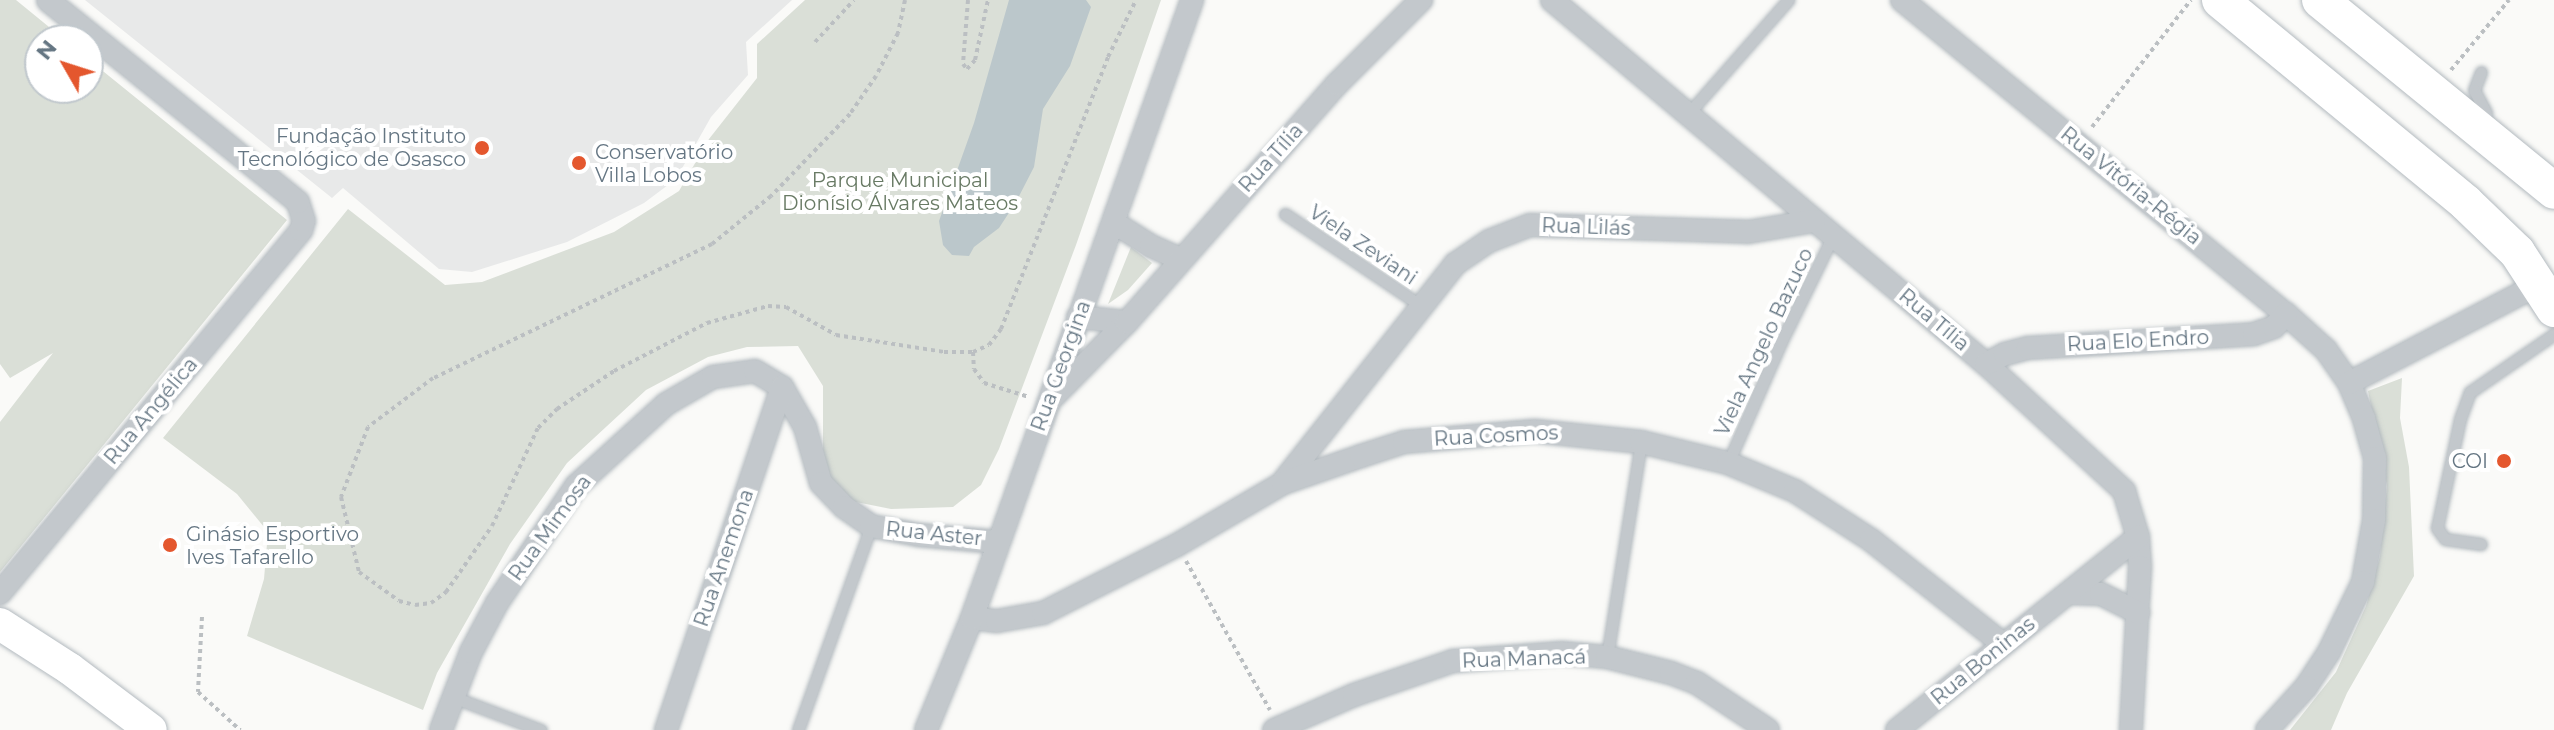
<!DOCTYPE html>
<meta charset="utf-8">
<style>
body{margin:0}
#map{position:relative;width:2554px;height:730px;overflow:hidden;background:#fafaf8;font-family:Montserrat,sans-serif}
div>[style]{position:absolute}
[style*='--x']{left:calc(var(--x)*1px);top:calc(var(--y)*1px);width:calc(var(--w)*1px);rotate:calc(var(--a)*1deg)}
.built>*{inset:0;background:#e8e9e9}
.green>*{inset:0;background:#dadfd7}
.water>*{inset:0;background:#bbc7cb}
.path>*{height:4px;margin-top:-2px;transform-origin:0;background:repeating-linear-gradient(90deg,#bbbfc2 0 4px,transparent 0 8px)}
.roads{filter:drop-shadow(0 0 2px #b3babf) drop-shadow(0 0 2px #b3babf)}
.lane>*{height:11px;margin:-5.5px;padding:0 5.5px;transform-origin:5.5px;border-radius:5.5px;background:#c3c8cc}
.street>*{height:22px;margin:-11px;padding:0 11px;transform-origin:11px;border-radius:11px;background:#c3c8cc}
.secondary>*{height:32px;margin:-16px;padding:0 16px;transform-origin:16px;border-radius:16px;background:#fff}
.primary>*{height:36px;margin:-18px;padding:0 18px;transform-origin:18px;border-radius:18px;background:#fff}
.dots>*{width:22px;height:22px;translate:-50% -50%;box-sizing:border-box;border:4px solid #fff;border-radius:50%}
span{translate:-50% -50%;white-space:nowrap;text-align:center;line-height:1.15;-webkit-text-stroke:8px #fff;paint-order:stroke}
.poi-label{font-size:20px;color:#657683}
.right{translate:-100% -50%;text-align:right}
.left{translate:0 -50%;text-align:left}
.street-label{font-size:20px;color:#657683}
.park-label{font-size:20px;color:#687a64}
.north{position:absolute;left:24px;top:24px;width:80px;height:80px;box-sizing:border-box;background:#fff;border:2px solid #c1c8cd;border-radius:50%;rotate:309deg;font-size:22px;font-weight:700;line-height:32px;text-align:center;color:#657683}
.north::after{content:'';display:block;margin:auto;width:28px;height:36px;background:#e4572e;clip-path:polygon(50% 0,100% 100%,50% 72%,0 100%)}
</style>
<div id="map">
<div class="built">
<i style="clip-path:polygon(85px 0,792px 0,746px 42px,748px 75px,711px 117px,676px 179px,644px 203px,567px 242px,472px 272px,439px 269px,343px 188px,332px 198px)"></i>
</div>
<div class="green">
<i style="clip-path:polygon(0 0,16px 0,65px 40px,40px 40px,40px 88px,88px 88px,88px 59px,287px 220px,0 572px,0 422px,53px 353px,10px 378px,0 364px)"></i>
<i style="clip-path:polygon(805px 0,1161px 0,1076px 245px,999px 449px,981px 485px,953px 507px,891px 509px,846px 500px,823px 470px,823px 386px,798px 346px,747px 347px,708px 357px,646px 390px,567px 463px,510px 544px,437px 673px,423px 710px,247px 636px,264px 579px,268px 532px,237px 494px,163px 438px,348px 209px,445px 285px,482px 282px,614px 232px,679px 191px,709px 139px,757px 78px,757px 44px)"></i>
<i style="clip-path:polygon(1131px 247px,1152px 263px,1128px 290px,1108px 304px)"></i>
<i style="clip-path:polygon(2402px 378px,2400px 418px,2409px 467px,2414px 576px,2347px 693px,2331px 730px,2290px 730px,2336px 672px,2366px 606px,2380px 556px,2387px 486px,2368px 391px)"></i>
</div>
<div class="water">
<i style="clip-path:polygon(1009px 0,1086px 0,1091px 7px,1070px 66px,1043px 109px,1034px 167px,1016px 202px,999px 228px,974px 247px,969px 256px,952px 255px,943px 245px,939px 221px,974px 123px)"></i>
</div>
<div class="path">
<i style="--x:905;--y:0;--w:34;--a:102"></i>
<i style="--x:898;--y:33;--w:48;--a:117.1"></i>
<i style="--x:876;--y:76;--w:46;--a:124.4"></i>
<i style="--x:850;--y:114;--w:114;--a:133.9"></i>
<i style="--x:771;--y:196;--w:76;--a:140.9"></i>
<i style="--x:712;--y:244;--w:310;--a:154.3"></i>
<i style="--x:433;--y:378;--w:81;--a:143"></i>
<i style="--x:368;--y:427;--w:75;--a:111.1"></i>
<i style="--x:341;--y:497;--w:77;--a:76.5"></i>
<i style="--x:359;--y:572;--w:49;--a:35.9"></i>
<i style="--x:399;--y:601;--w:16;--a:14"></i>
<i style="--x:415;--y:605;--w:16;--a:-7"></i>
<i style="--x:431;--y:603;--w:19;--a:-36"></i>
<i style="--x:446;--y:592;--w:80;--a:-55.1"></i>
<i style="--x:492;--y:526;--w:108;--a:-64.9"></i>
<i style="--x:538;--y:428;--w:27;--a:-45"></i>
<i style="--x:557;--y:409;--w:69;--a:-33.7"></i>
<i style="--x:614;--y:371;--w:105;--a:-27.3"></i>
<i style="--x:707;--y:323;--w:63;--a:-15.6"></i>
<i style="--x:768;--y:306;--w:18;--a:3"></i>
<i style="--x:786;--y:307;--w:57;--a:29.2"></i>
<i style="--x:836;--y:335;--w:109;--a:8.9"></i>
<i style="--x:944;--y:352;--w:29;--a:0"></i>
<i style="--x:973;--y:352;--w:17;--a:-24"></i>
<i style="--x:989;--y:345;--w:20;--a:-53"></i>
<i style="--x:1001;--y:329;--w:292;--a:-68.5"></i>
<i style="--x:1108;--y:57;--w:64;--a:-63.8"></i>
<i style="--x:968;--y:0;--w:64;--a:94.5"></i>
<i style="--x:963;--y:64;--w:6;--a:51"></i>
<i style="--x:967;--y:69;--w:12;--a:-48"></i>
<i style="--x:975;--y:60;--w:61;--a:-77.8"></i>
<i style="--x:815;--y:42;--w:57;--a:-47.1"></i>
<i style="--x:2451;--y:70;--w:91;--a:-50.4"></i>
<i style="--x:2092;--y:127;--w:161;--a:-52.1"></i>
<i style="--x:973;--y:352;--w:17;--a:87"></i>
<i style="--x:974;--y:369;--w:17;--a:54"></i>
<i style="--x:984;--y:383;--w:47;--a:17.3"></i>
<i style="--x:1186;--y:561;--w:171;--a:60.6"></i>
<i style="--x:202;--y:617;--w:75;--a:93.1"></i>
<i style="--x:198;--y:692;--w:57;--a:42.1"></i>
</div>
<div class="roads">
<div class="lane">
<i style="--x:2481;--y:72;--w:19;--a:111"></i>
<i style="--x:2474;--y:90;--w:26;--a:62"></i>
<i style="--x:2486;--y:113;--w:12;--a:104"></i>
<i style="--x:1688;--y:114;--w:152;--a:-48.7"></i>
<i style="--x:1285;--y:214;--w:163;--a:34"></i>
<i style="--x:1728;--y:463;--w:132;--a:-66.3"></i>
<i style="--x:1781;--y:342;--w:118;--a:-63.9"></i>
<i style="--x:2481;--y:544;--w:36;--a:-172"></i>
<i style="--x:2445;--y:539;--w:14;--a:-126"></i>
<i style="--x:2437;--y:528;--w:111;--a:-78.1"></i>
<i style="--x:2460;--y:419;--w:29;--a:-70"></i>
<i style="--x:2470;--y:392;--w:102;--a:-34.6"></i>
<i style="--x:1607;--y:657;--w:218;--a:-81"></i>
<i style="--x:453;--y:697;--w:94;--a:20.6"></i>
<i style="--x:798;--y:730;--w:217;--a:-70.3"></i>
</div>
<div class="street">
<i style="--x:1552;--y:0;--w:566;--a:39.99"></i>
<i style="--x:1986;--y:364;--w:188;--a:42.6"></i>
<i style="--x:2124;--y:491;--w:48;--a:73.1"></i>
<i style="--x:2138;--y:537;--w:30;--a:86"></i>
<i style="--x:2140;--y:567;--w:163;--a:93.2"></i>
<i style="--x:1902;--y:0;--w:496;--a:39.3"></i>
<i style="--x:2286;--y:314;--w:54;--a:42"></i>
<i style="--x:2326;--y:350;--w:40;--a:55.1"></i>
<i style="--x:2349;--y:383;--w:39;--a:67"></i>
<i style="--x:2364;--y:419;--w:41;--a:74.2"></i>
<i style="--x:2375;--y:458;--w:62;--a:90.9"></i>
<i style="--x:2374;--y:520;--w:63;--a:100.1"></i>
<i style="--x:2363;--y:582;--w:78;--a:115.9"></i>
<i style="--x:2329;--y:652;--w:42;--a:123.3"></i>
<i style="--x:2306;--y:687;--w:58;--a:132.2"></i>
<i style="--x:1113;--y:222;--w:45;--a:32.3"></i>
<i style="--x:1151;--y:246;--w:32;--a:24"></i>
<i style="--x:1078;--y:317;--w:49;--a:5.8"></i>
<i style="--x:1986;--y:364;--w:21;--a:-28"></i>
<i style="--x:2005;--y:354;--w:24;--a:-15"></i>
<i style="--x:2028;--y:348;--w:226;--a:-3.5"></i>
<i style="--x:2254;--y:334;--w:21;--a:-19"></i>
<i style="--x:2274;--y:327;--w:18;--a:-47"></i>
<i style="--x:2349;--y:383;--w:214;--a:-27.5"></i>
<i style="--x:1052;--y:398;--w:107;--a:-45.4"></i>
<i style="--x:1127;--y:322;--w:317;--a:-48.6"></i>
<i style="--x:1337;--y:84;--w:119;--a:-45"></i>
<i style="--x:1283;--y:482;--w:278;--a:-51.7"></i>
<i style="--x:1455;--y:264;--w:41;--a:-34.1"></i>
<i style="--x:1489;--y:241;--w:44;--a:-21.3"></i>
<i style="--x:1530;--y:225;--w:218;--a:1.8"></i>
<i style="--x:1748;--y:232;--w:67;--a:-9.5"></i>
<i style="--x:0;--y:593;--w:472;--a:-50.3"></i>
<i style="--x:301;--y:230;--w:9;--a:-72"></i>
<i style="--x:304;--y:221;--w:20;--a:-108"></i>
<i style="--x:298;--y:202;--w:321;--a:-141.1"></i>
<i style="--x:2070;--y:593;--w:31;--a:2"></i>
<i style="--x:2101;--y:594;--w:42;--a:26.6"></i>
<i style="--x:972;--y:618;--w:25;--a:7"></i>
<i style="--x:997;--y:621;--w:47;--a:-9.9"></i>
<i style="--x:1043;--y:613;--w:150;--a:-26.9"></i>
<i style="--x:1177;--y:545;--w:123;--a:-30.3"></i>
<i style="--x:1283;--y:483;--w:83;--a:-19.1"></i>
<i style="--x:1361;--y:456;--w:45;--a:-18"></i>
<i style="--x:1404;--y:442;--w:131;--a:-4.8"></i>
<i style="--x:1535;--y:431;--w:107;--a:5.9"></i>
<i style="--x:1641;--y:442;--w:89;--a:13.6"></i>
<i style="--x:1728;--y:463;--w:73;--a:22.7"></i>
<i style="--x:1795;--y:491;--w:90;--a:32.8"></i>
<i style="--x:1871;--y:540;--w:167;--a:38.2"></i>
<i style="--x:441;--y:730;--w:84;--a:-69"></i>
<i style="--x:471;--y:652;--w:55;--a:-62"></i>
<i style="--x:497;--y:603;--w:141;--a:-56"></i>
<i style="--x:576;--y:486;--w:122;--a:-42.3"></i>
<i style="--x:666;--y:404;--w:54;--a:-29.9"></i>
<i style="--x:713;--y:377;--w:42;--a:-8.1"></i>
<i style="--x:755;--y:371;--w:31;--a:31"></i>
<i style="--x:782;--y:387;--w:46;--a:60.1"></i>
<i style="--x:805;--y:427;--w:58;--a:74.1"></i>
<i style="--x:821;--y:483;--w:33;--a:46"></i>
<i style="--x:844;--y:507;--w:33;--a:35"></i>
<i style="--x:871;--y:526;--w:49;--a:10.6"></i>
<i style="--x:919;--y:535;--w:79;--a:5.1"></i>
<i style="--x:666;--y:730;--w:362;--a:-71.3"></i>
<i style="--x:926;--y:730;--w:121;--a:-67.7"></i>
<i style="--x:972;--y:618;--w:656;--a:-70.4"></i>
<i style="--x:1274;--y:730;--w:87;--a:-23.6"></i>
<i style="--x:1354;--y:695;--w:105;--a:-19"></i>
<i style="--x:1453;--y:661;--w:109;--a:-4.2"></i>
<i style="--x:1562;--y:653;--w:45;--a:5.1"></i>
<i style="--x:1607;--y:657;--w:66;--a:14"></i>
<i style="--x:1671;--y:673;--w:28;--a:21"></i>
<i style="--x:1697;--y:683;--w:85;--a:33.5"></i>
<i style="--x:1897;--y:730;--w:309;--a:-38.7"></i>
</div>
<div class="secondary">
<i style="--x:0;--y:624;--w:83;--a:32.7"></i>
<i style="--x:70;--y:669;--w:101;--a:37"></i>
</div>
<div class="primary">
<i style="--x:2220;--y:0;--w:319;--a:39.5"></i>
<i style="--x:2466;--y:203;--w:71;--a:43.9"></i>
<i style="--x:2517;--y:252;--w:68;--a:57"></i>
<i style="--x:2320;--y:0;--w:302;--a:39.2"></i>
</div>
</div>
<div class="dots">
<i style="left:482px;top:148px;background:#e4572e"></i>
<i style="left:579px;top:163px;background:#e4572e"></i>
<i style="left:2504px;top:461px;background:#e4572e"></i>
<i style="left:170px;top:545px;background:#e4572e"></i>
</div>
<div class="poi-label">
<span class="right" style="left:466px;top:148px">Fundação Instituto<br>Tecnológico de Osasco</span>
<span class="left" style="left:595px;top:164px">Conservatório<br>Villa Lobos</span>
<span class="right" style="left:2488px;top:461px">COI</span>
<span class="left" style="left:186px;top:546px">Ginásio Esportivo<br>Ives Tafarello</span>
</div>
<div class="street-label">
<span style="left:1271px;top:158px;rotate:-48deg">Rua Tília</span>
<span style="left:2131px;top:186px;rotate:39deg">Rua Vitória-Régia</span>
<span style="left:1586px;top:227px;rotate:2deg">Rua Lilás</span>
<span style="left:1363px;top:245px;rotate:34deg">Viela Zeviani</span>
<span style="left:1934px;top:320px;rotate:40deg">Rua Tília</span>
<span style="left:2138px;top:341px;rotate:-3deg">Rua Elo Endro</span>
<span style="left:1764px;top:342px;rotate:-65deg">Viela Angelo Bazuco</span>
<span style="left:1061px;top:366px;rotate:-70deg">Rua Georgina</span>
<span style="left:151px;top:411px;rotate:-50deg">Rua Angélica</span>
<span style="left:1496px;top:436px;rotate:-3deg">Rua Cosmos</span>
<span style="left:550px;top:528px;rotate:-54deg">Rua Mimosa</span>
<span style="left:934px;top:534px;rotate:6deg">Rua Aster</span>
<span style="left:724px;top:558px;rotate:-71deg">Rua Anemona</span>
<span style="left:1524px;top:659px;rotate:-2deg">Rua Manacá</span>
<span style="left:1983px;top:661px;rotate:-39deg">Rua Boninas</span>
</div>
<div class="park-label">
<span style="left:900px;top:192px">Parque Municipal<br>Dionísio Álvares Mateos</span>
</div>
<div class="north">N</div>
</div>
